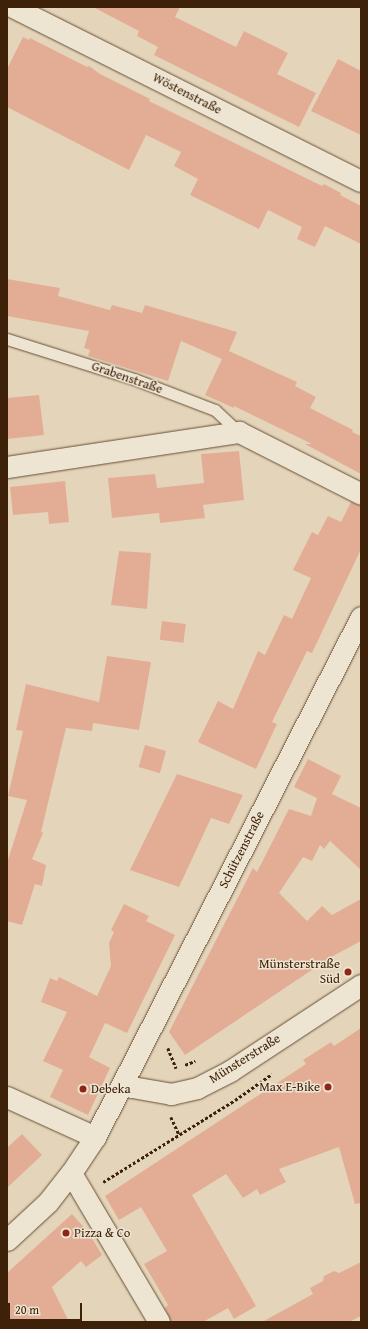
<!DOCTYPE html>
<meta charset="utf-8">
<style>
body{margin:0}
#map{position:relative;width:368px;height:1329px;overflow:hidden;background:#e4d5ba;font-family:"Gentium Book Plus",serif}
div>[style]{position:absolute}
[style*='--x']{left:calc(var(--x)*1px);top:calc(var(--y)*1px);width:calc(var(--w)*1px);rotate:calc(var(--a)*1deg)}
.building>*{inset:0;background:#e3ad95;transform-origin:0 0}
.path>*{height:2.5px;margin-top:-1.25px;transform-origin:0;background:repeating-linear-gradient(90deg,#3d2109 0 3px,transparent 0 5px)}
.roads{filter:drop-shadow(0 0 1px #674e35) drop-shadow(0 0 1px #674e35)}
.service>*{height:11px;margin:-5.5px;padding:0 5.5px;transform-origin:5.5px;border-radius:5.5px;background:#ede4d2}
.minor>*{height:21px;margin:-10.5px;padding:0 10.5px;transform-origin:10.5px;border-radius:10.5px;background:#ede4d2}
.dots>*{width:11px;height:11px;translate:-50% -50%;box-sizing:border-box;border:2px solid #ede4d2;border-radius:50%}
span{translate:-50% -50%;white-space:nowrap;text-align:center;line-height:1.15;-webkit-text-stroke:3px #ede4d2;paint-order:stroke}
.street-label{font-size:13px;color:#3d2109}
.poi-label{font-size:13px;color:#3d2109}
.right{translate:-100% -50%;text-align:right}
.left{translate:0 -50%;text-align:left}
.frame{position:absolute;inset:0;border:8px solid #3d2109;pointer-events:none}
.scale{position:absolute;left:8px;top:1303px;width:74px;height:18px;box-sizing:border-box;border:2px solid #3d2109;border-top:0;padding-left:5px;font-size:12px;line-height:14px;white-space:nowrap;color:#3d2109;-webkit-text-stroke:3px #ede4d2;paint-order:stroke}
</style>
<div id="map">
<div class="building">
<i style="clip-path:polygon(93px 7px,180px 7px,175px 17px,236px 47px,244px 31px,288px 53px,277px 74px,316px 93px,299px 127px,154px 55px,158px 47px,137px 36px,139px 31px)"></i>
<i style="clip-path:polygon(23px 37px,29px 40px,30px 38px,87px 67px,89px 66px,100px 74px,150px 99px,149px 101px,322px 186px,324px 184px,341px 193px,340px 195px,361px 206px,361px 244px,325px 226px,315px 247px,297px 239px,302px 227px,268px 210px,259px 229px,190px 195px,198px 179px,174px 166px,181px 152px,146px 135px,129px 170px,7px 107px,7px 69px)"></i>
<i style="clip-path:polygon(338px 59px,361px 71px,361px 135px,311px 111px)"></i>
<i style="clip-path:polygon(7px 279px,60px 288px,58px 296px,110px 310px,112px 305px,142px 313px,145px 305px,237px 332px,229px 351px,297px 382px,295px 386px,316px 397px,310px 408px,353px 430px,352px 432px,361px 436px,361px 474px,305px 444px,312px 444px,234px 406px,234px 408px,205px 395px,222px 359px,181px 341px,168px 381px,88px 356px,90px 350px,84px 348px,89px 331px,7px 316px)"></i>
<i style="clip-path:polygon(39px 395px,44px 435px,7px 439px,7px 398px)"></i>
<i style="clip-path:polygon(239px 451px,244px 500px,203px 505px,205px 518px,160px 523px,159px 513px,112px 518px,108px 478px,155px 474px,157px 488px,204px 483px,201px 454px)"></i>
<i style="clip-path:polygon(65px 481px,69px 522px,49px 524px,48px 512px,13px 515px,10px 487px)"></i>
<i style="clip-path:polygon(351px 502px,361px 506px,361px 549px,312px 653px,307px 651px,272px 722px,277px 724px,275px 728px,256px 769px,198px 742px,218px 701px,233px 709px,258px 651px,265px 655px,284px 615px,292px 619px,311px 578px,293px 570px,312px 532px,318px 535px,328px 516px,341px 522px)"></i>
<i style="clip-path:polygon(119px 551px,151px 553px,147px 609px,111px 605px)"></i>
<i style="left:162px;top:621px;width:24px;height:19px;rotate:7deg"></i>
<i style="clip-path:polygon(107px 656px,151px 662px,139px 730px,93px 723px,92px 731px,66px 728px,41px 832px,43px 833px,32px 859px,46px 865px,42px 886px,35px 884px,22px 925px,7px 921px,7px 863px,27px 800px,8px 796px,23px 731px,16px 730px,26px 684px,99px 702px)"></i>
<i style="left:145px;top:745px;width:22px;height:23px;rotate:16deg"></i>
<i style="clip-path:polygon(308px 759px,341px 776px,332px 794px,361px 808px,361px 870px,330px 841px,324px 849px,320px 845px,312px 861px,303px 857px,279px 893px,307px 921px,322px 906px,332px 915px,361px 899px,361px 941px,331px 957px,185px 1055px,169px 1032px,253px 868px,257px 872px,289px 809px,311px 816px,317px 798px,294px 787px)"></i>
<i style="clip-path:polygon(177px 774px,243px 795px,229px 824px,211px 818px,179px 887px,130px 870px)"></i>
<i style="clip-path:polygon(124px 904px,149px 916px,146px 921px,175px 935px,127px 1033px,105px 1023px,89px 1057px,110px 1068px,88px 1115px,50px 1097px,63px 1070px,43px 1061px,67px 1012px,41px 1002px,50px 978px,57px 981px,59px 977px,97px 996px,111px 966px,109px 943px,114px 932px,111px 930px)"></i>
<i style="clip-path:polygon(361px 1028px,361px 1203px,355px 1204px,339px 1147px,279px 1169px,286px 1182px,260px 1195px,257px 1189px,243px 1198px,226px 1174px,192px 1195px,256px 1306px,234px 1319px,228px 1308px,203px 1322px,171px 1322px,165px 1308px,168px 1305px,144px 1264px,167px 1251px,141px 1207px,119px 1220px,105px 1196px,306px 1064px,303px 1060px,331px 1042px,334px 1046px)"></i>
<i style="clip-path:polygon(22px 1134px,42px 1155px,7px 1188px,7px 1148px)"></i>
<i style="clip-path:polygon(72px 1214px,89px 1233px,102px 1255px,86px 1267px,81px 1261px,52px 1287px,69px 1322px,7px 1322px,7px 1273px)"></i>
<i style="clip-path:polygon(361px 1262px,361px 1316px,349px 1322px,262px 1322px,313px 1294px,310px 1288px,323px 1281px,324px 1276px,334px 1271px,339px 1273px)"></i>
</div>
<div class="path">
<i style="--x:168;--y:1048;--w:22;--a:68"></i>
<i style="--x:185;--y:1065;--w:11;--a:-22"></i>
<i style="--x:171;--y:1117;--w:19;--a:65"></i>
<i style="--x:103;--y:1182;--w:155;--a:-31.8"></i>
<i style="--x:235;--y:1100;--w:45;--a:-35.1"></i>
</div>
<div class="roads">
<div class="service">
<i style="--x:7;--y:339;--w:133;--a:17.5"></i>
<i style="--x:134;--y:379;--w:87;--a:20.9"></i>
<i style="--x:215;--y:410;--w:33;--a:43"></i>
</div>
<div class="minor">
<i style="--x:13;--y:7;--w:389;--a:26.6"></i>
<i style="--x:7;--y:467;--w:235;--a:-8.6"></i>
<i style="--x:239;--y:432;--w:137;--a:26.9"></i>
<i style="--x:123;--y:1083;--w:10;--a:24"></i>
<i style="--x:132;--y:1087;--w:40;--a:10"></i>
<i style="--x:171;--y:1094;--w:27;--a:-13"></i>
<i style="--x:197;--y:1088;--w:37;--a:-27"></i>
<i style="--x:230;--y:1071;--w:157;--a:-33.3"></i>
<i style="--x:7;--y:1097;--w:97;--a:24.4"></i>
<i style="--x:71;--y:1173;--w:173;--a:59.4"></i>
<i style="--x:7;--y:1240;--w:56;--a:-42.8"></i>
<i style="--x:48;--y:1202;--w:37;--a:-52"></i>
<i style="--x:71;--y:1173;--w:43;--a:-56.3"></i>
<i style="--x:95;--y:1137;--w:584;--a:-62.91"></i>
</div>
</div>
<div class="dots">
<i style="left:348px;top:972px;background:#8f2418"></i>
<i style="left:328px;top:1087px;background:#8f2418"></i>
<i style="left:83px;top:1089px;background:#8f2418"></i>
<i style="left:66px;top:1233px;background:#8f2418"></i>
</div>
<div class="street-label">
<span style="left:187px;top:94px;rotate:27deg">Wöstenstraße</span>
<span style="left:127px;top:378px;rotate:19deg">Grabenstraße</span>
<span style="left:242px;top:850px;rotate:-63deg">Schützenstraße</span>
<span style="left:245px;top:1059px;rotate:-32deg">Münsterstraße</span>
</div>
<div class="poi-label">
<span class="right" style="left:340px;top:972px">Münsterstraße<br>Süd</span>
<span class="right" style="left:320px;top:1087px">Max E-Bike</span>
<span class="left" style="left:91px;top:1089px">Debeka</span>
<span class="left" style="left:74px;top:1233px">Pizza &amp; Co</span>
</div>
<div class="frame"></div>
<div class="scale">20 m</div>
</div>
